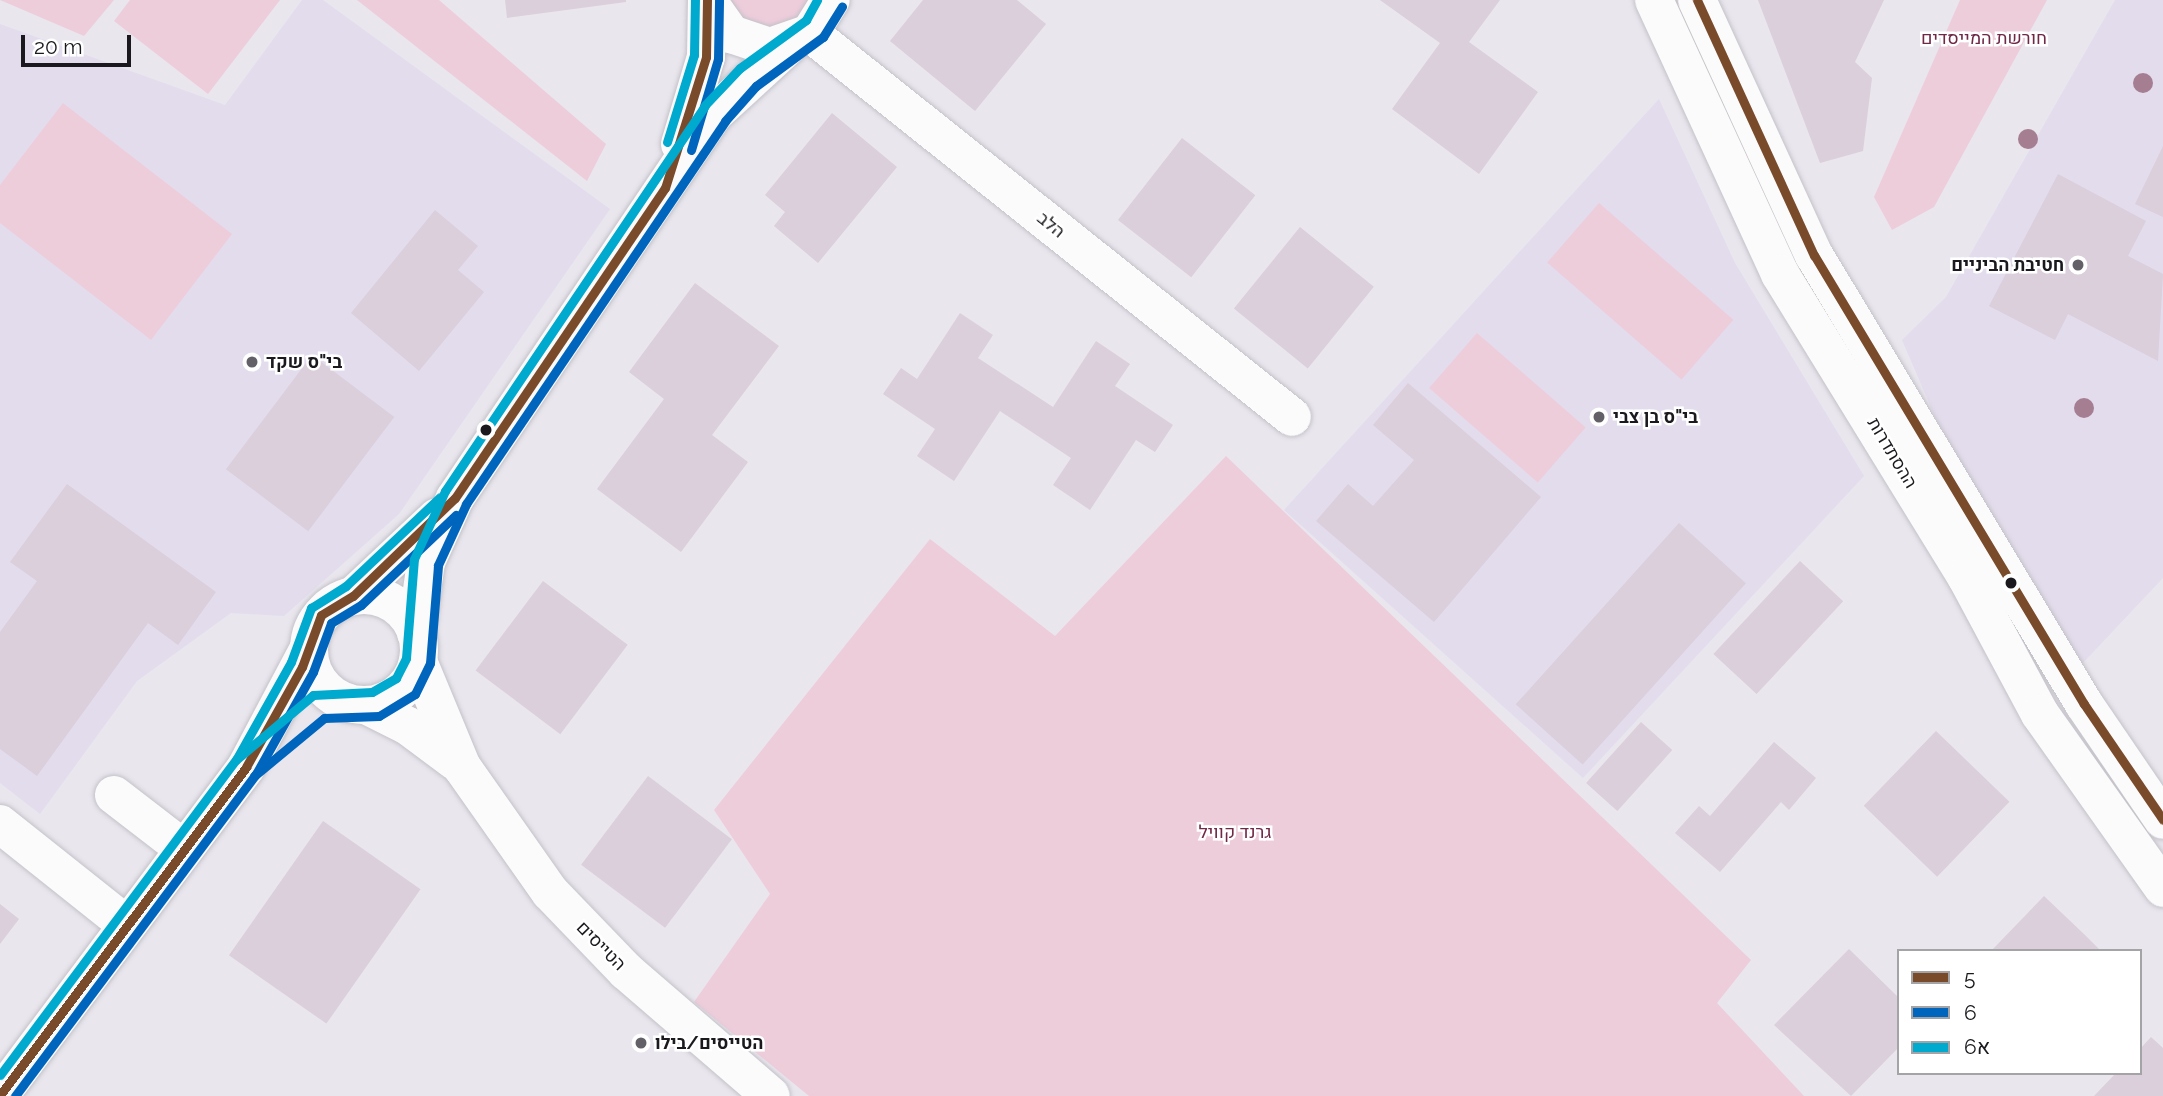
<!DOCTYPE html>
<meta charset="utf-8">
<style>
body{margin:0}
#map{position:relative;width:2163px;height:1096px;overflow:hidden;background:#e9e6ee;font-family:Raleway,Heebo,sans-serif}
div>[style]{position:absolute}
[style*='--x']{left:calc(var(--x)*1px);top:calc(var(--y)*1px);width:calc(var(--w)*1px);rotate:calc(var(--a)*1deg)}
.built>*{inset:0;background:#e3dcec}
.green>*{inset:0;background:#eecddb;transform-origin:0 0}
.building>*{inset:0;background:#dacfdb;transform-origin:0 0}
.roads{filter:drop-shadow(0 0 2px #c4c2c8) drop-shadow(0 0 2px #c4c2c8)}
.minor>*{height:38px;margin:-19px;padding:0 19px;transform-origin:19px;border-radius:19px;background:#fcfbfc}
.minor>.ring{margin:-19px;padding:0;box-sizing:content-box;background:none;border:38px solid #fcfbfc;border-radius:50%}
.bus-1>*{height:9px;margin:-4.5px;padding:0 4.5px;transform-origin:4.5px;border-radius:4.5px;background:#7a4b2a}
.bus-2>*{height:9px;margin:-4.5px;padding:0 4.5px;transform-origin:4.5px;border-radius:4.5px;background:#0065bd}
.bus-3>*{height:9px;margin:-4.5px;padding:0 4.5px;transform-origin:4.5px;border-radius:4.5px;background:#00a9ce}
.trees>*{width:20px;height:20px;margin:-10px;border-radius:50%;background:#a67e92}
.dots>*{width:19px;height:19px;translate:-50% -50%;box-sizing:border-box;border:4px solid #fff;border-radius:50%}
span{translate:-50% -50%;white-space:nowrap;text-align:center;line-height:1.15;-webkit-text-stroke:5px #fff;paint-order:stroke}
.park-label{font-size:18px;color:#6f2846}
.street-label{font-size:18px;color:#1b191e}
.poi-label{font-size:18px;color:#1b191e;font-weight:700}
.right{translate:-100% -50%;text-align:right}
.left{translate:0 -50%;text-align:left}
.legend{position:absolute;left:1897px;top:949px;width:245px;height:126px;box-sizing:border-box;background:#fff;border:2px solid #a4a3a5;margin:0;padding:9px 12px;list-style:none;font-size:21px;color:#1b191e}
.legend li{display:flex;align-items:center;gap:14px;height:35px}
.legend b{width:35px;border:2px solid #a4a3a5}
.scale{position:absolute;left:21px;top:35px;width:110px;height:32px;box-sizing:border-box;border:4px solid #1b191e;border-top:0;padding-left:9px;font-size:21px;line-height:24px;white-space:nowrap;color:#1b191e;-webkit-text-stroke:5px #fff;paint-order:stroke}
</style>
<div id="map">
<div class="built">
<i style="clip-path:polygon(302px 0,323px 0,610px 209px,399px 514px,284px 616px,231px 613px,137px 681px,40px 814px,0 783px,0 24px,225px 105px)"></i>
<i style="clip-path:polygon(2115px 0,2163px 0,2163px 578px,2082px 664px,1945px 440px,1902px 340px,1946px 297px)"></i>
<i style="clip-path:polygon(1659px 99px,1735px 263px,1864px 476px,1583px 778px,1284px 510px)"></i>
</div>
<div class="green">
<i style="clip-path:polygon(0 0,114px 0,84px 36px)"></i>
<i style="clip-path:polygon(130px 0,280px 0,208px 94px,114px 21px)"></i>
<i style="clip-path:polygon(357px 0,439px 0,606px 144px,587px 181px)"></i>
<i style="clip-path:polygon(728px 0,811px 0,798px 19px,776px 28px,745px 21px)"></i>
<i style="clip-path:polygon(1960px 0,2047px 0,1934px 207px,1892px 230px,1874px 197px)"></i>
<i style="clip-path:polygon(63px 103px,232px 234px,151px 340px,0 223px,0 185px)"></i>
<i style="left:1599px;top:203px;width:178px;height:79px;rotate:41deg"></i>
<i style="left:1477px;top:333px;width:144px;height:73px;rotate:41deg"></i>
<i style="clip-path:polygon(1226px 456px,1751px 960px,1717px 1003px,1804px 1096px,809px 1096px,694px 1002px,770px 894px,714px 810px,930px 539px,1055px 636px)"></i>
</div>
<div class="building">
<i style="clip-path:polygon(505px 0,626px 0,626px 2px,507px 18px)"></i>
<i style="clip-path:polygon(923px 0,1017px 0,1046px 24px,975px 111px,890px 41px)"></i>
<i style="clip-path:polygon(1380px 0,1500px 0,1469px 42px,1538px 92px,1479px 174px,1392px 109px,1440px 43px)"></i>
<i style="clip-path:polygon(1758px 0,1884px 0,1855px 62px,1872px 78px,1863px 151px,1820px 163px)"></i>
<i style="clip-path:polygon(832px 113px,897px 167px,818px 263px,774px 226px,785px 212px,765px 195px)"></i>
<i style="left:1182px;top:138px;width:93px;height:104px;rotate:38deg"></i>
<i style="clip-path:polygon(2163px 146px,2163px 217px,2135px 204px)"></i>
<i style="clip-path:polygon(2058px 174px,2146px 221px,2128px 256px,2163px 274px,2158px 361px,2068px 314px,2055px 340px,1989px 306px)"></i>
<i style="clip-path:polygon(435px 210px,478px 246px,458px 270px,484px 292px,419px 371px,351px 313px)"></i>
<i style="left:1300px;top:227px;width:95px;height:105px;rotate:39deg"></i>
<i style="clip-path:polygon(695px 283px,779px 346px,712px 435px,748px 462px,681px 552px,597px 489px,664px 399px,629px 372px)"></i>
<i style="clip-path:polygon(960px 313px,993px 335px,978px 358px,1053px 407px,1096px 341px,1130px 364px,1115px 386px,1173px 425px,1155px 452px,1136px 440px,1090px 510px,1053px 485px,1071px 458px,1000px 411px,954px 481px,917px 456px,935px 429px,883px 394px,901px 368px,917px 379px)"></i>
<i style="left:312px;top:355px;width:103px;height:143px;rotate:37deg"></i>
<i style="clip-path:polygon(1408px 383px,1541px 497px,1434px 622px,1316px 521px,1348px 484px,1373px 506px,1414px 460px,1373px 425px)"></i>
<i style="clip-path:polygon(67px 484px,216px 592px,178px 645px,148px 623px,37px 776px,0 749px,0 632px,37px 581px,10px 562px)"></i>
<i style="left:1679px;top:523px;width:90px;height:244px;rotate:42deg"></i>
<i style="left:1800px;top:561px;width:59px;height:127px;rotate:43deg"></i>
<i style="left:543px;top:581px;width:106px;height:112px;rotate:37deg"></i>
<i style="left:1641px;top:722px;width:42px;height:82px;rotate:42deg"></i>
<i style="left:1936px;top:731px;width:102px;height:104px;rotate:44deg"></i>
<i style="clip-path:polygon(1774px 742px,1816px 778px,1789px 810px,1781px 802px,1720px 872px,1675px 833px,1699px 806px,1710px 816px)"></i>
<i style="left:648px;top:776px;width:105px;height:111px;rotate:37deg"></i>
<i style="left:323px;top:821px;width:119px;height:164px;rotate:35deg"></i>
<i style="clip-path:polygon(2044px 896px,2086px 936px,2101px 951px,1991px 951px)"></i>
<i style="clip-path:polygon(0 904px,19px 919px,0 944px)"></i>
<i style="clip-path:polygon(1849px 949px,1899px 998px,1899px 1047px,1851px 1096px,1774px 1025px)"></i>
<i style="clip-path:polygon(2151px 1037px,2163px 1048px,2163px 1096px,2094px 1096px,2116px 1073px,2140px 1073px,2140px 1049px)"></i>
</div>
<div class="roads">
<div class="minor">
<i style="--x:707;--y:0;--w:42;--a:54.8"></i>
<i style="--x:731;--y:34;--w:41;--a:18.4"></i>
<i style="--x:770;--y:47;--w:42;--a:-19.3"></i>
<i style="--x:810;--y:33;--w:39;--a:-58"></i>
<i style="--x:1654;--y:0;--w:302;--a:65.3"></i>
<i style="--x:1780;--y:274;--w:357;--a:58.4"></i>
<i style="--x:1967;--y:578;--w:154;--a:61.8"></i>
<i style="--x:2040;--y:714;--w:213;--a:54.7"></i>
<i style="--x:1697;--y:0;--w:281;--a:65.4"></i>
<i style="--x:1814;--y:255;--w:524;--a:58.98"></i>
<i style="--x:2084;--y:704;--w:140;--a:55.7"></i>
<i style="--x:810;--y:33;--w:616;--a:38.54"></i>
<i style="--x:680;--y:144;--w:91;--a:-73.4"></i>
<i style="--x:706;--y:57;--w:57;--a:-89"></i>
<i class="ring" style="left:309px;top:595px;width:72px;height:72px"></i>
<i style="--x:353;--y:596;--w:115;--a:-43.2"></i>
<i style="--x:416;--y:633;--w:72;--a:-82"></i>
<i style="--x:426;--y:562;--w:70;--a:-65.6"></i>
<i style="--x:455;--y:498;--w:465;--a:-56"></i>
<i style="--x:715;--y:113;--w:103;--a:-42.6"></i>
<i style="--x:418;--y:661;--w:115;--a:67.5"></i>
<i style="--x:462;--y:767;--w:153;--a:54.9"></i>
<i style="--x:550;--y:892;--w:110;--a:46.1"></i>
<i style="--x:626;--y:971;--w:191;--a:40.8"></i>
<i style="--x:366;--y:705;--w:47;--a:26.6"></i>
<i style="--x:408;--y:726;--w:59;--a:36.7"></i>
<i style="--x:114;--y:795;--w:88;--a:37.6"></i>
<i style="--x:0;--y:824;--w:162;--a:38.5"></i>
<i style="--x:0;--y:1095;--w:410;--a:-53.1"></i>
<i style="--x:246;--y:767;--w:132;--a:-62.1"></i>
</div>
</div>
<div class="bus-1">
<i style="--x:1697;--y:0;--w:281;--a:65.4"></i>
<i style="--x:1814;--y:255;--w:524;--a:58.98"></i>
<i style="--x:2084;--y:704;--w:140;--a:55.7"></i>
<i style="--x:0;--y:1095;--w:410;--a:-53.1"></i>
<i style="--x:246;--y:767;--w:115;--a:-60.8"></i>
<i style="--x:302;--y:667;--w:55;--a:-69.9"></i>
<i style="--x:321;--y:615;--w:37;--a:-31"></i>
<i style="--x:353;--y:596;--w:141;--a:-43.9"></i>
<i style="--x:455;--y:498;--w:374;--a:-55.9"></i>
<i style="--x:665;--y:188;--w:137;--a:-72.6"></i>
<i style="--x:706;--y:57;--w:57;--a:-89"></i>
</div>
<div class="bus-2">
<i style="--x:691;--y:150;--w:95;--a:-73.5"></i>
<i style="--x:718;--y:59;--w:59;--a:-89"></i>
<i style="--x:254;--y:776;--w:91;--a:-39.6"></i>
<i style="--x:324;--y:718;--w:55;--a:-2.1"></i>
<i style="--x:379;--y:716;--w:42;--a:-31.4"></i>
<i style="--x:415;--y:694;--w:34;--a:-64"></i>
<i style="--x:430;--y:663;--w:98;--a:-85.3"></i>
<i style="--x:438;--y:565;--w:67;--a:-65.3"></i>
<i style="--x:466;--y:504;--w:462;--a:-55.9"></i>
<i style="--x:725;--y:121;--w:47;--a:-48.5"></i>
<i style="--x:756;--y:86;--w:83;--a:-36.2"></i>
<i style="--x:823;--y:37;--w:36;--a:-58"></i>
<i style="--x:15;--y:1096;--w:402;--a:-53.2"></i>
<i style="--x:256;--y:774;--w:117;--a:-60.8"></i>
<i style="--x:313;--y:672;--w:52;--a:-69.8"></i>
<i style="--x:331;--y:623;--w:35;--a:-31"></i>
<i style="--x:361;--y:605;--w:131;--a:-43.5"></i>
</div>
<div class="bus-3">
<i style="--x:667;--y:142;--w:91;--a:-72.8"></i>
<i style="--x:694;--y:55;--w:55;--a:-89"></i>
<i style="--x:238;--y:758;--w:98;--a:-40"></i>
<i style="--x:313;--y:695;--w:59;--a:-2.9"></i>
<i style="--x:372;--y:692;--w:28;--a:-30"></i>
<i style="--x:396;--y:678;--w:22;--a:-63"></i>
<i style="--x:406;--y:658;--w:99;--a:-85.4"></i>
<i style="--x:414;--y:559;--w:75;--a:-65.5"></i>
<i style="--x:445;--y:491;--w:465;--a:-56"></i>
<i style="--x:705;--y:105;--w:51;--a:-46.6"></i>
<i style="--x:740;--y:68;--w:82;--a:-36"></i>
<i style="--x:806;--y:20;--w:23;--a:-61"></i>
<i style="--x:0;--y:1075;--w:394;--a:-53.2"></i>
<i style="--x:236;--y:760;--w:112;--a:-60.7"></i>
<i style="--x:291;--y:662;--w:58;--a:-69.7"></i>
<i style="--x:311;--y:608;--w:41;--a:-32.2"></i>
<i style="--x:346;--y:586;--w:129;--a:-43.4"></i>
</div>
<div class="trees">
<i style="left:2143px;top:83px"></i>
<i style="left:2028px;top:139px"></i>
<i style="left:2084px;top:408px"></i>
</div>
<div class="dots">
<i style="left:2078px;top:265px;background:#636167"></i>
<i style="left:252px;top:362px;background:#636167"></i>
<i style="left:1599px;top:417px;background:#636167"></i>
<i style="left:486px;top:430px;background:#1b191e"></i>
<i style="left:2011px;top:583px;background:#1b191e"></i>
<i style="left:641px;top:1043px;background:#636167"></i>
</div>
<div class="park-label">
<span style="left:1984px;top:38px">חורשת המייסדים</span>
<span style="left:1235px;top:832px">גרנד קוויל</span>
</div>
<div class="street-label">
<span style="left:1051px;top:225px;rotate:39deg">הלב</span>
<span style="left:1892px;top:453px;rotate:59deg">ההסתדרות</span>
<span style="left:601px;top:946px;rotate:45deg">הטייסים</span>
</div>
<div class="poi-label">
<span class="right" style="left:2064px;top:265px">חטיבת הביניים</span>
<span class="left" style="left:266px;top:362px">בי"ס שקד</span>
<span class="left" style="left:1613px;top:417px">בי"ס בן צבי</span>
<span class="left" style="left:655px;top:1043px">הטייסים/בילו</span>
</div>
<ul class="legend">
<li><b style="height:9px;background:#7a4b2a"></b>5</li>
<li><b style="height:9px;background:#0065bd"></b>6</li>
<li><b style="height:9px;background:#00a9ce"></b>6א</li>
</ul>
<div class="scale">20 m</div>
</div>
